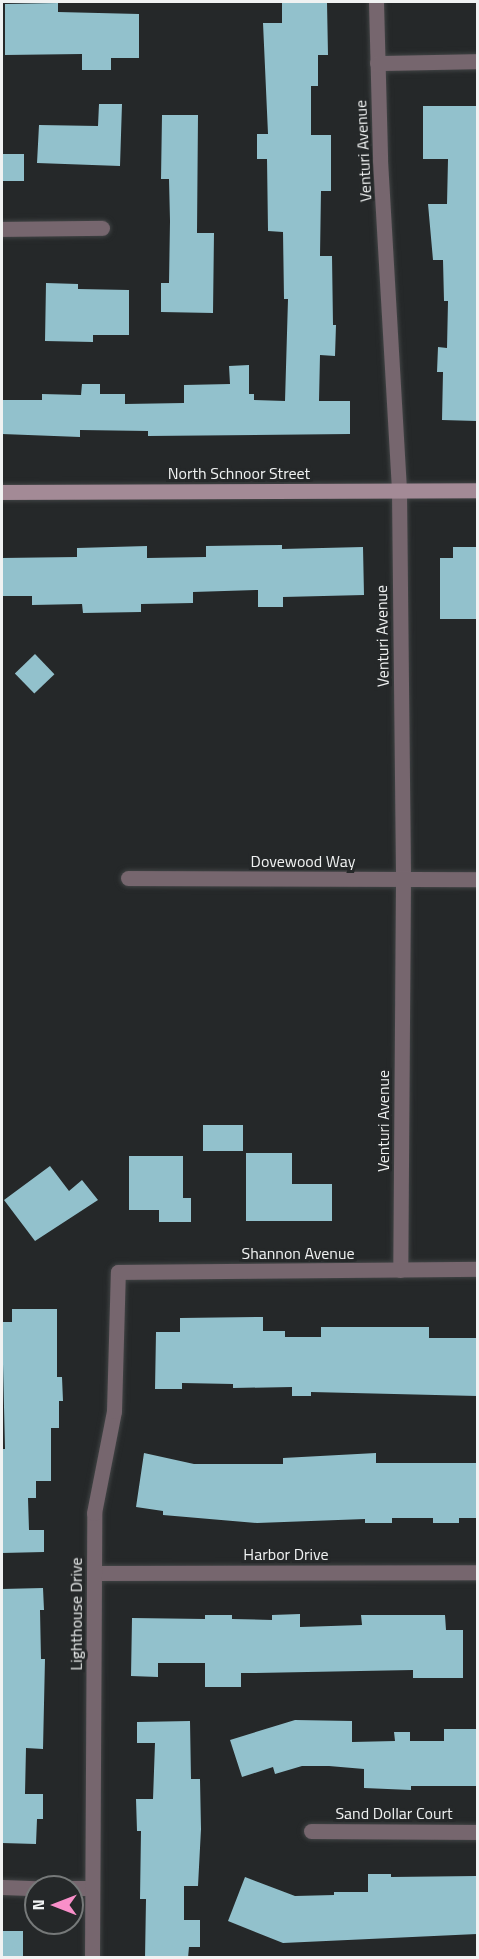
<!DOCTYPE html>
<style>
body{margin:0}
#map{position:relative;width:479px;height:1959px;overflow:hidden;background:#252829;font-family:"Titillium Web",sans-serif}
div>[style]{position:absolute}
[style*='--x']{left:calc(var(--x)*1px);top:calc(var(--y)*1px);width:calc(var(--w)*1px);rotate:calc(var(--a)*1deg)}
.building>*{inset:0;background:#92c1cc;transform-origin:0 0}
.roads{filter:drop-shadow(0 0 2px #414445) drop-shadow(0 0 2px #414445)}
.street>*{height:15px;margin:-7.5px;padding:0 7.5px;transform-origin:7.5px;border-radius:7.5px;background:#76666e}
.secondary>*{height:15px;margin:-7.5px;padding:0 7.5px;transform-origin:7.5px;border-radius:7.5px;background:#a38a96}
span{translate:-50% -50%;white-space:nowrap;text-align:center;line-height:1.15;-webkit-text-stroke:6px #252829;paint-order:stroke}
.street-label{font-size:16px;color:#f0f2f2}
.frame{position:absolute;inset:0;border:3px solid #f0f2f2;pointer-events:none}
.north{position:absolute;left:24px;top:1875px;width:60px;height:60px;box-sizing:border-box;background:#252829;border:2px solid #767979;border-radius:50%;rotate:270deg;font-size:16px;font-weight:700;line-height:24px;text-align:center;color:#f0f2f2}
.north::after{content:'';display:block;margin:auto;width:21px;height:27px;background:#f98fc9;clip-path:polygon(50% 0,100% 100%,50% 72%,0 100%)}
</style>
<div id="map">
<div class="building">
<i style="clip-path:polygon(282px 2px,327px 2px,328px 55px,318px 55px,318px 86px,311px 86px,311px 135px,331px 135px,331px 191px,321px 191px,320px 256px,332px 256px,333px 325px,336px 325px,335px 356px,320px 355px,319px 401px,350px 401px,350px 434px,148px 436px,148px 431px,80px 430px,80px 437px,2px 434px,2px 400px,42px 400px,42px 394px,81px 395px,82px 384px,100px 384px,100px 394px,125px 394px,125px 404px,184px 403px,184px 385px,230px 384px,229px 366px,249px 365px,249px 394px,254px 394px,254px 400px,285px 401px,288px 299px,284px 299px,283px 232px,268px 231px,267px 159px,257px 159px,257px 134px,268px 134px,263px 23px,282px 23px)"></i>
<i style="clip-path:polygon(58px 3px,58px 12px,139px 14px,139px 58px,111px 58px,111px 70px,82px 70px,82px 54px,5px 55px,5px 4px)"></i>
<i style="clip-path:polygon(99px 104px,122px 104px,120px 166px,37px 163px,39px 125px,98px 126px)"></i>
<i style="clip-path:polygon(423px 106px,477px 106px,477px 421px,442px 420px,443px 372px,437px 372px,438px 347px,447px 348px,448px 301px,444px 301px,443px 260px,433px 260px,428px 204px,447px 204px,448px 159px,423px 159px)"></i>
<i style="clip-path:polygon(162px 115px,198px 115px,197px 233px,214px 233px,213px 313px,161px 312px,161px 283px,169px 283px,170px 221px,169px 179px,161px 179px)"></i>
<i style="left:2px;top:154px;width:22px;height:27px"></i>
<i style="clip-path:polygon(46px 283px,78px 284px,78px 289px,129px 290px,129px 335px,93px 335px,93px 342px,45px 341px)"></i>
<i style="clip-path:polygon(282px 545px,282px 549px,363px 547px,364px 595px,283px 597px,283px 607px,258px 607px,258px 590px,193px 592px,193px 603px,141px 604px,141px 612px,83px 613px,82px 604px,32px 605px,32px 596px,2px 596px,2px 558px,77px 557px,77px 548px,147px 546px,147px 558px,206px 557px,206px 546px)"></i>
<i style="clip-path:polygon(453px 547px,477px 547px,477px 619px,440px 619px,440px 558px,453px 558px)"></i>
<i style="left:35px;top:654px;width:28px;height:28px;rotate:46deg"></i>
<i style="left:243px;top:1125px;width:26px;height:40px;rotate:90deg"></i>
<i style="clip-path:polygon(246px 1153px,292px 1153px,292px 1184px,332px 1184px,332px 1221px,246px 1221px)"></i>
<i style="clip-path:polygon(129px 1156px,183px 1156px,183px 1198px,191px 1198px,191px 1222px,159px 1222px,159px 1210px,129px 1210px)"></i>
<i style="clip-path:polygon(50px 1166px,69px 1191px,82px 1180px,98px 1200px,35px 1241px,4px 1200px)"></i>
<i style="clip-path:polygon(12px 1309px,57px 1309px,57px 1377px,62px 1377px,63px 1401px,59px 1401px,59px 1428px,51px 1428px,51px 1481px,36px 1481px,36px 1498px,28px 1498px,29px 1530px,44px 1530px,44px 1552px,2px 1553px,2px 1449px,5px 1449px,2px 1322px,12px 1322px)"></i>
<i style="clip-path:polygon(263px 1317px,263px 1331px,285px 1331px,285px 1337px,321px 1337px,321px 1327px,429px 1327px,429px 1338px,477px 1338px,477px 1396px,311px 1392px,311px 1396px,292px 1396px,292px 1387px,233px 1388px,233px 1384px,182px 1383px,182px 1389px,155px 1389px,156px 1332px,180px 1332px,180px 1318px)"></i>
<i style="clip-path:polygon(144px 1453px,194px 1464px,283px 1464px,283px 1458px,376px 1453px,376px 1463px,477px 1463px,477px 1518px,459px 1518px,459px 1523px,433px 1523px,433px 1518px,392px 1518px,392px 1523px,365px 1523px,365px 1519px,257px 1523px,163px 1515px,163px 1511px,136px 1507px)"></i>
<i style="clip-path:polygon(43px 1588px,44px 1610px,40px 1610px,41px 1659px,45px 1659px,43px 1749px,26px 1748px,25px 1794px,43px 1794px,43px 1819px,37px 1819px,36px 1844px,2px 1843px,2px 1589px)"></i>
<i style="clip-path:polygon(300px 1614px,300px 1627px,362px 1625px,361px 1615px,445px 1615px,446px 1630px,463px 1630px,463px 1678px,413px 1678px,413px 1670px,255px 1673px,241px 1673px,241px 1687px,205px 1687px,205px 1663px,158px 1663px,158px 1677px,131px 1676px,132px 1618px,205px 1619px,205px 1615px,232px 1615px,232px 1619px,272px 1620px,272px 1615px)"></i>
<i style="clip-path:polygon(295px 1720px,352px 1721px,352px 1742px,395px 1741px,394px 1732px,410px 1732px,410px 1741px,444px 1741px,444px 1729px,477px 1729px,477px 1786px,411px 1786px,411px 1790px,364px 1788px,364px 1769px,329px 1766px,302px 1766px,275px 1774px,273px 1767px,242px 1777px,230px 1740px)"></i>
<i style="clip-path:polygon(190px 1721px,191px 1779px,200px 1779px,201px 1829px,198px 1886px,184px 1886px,184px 1920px,200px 1920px,200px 1947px,189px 1947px,188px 1958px,145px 1958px,146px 1899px,140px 1899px,141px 1831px,137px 1831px,136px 1799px,153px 1799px,155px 1743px,137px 1743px,137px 1722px)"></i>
<i style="clip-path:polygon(368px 1874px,391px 1874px,391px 1877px,477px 1876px,477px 1934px,283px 1943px,228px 1921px,245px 1877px,295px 1896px,334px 1895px,334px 1892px,368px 1892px)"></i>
<i style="left:2px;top:1931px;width:21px;height:27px"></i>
</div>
<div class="roads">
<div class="street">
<i style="--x:376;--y:2;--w:158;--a:88.5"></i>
<i style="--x:380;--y:160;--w:332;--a:86.7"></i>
<i style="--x:399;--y:491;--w:389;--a:89.4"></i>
<i style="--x:403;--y:880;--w:390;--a:90.4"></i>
<i style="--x:377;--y:63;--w:101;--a:-1.1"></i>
<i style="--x:2;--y:229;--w:100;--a:-0.6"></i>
<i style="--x:128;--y:878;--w:350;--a:0.2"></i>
<i style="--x:94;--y:1573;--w:384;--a:-0.1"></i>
<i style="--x:311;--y:1831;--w:167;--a:0.3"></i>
<i style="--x:2;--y:1887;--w:34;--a:2"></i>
<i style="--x:72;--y:1888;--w:20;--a:0"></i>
<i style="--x:92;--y:1958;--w:445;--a:-89.7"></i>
<i style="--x:94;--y:1513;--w:104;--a:-78.9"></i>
<i style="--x:114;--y:1411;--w:139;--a:-88.4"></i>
<i style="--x:118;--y:1272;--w:360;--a:-0.5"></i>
</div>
<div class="secondary">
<i style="--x:2;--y:492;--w:476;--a:-0.2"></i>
</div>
</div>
<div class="street-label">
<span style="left:363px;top:151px;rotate:-93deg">Venturi Avenue</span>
<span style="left:239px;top:473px">North Schnoor Street</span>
<span style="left:382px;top:636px;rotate:-91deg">Venturi Avenue</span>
<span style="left:303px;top:861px">Dovewood Way</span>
<span style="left:383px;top:1121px;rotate:-90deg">Venturi Avenue</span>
<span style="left:298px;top:1253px">Shannon Avenue</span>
<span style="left:286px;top:1554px">Harbor Drive</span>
<span style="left:76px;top:1614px;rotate:-90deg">Lighthouse Drive</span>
<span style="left:394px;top:1813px">Sand Dollar Court</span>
</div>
<div class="frame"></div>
<div class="north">N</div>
</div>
